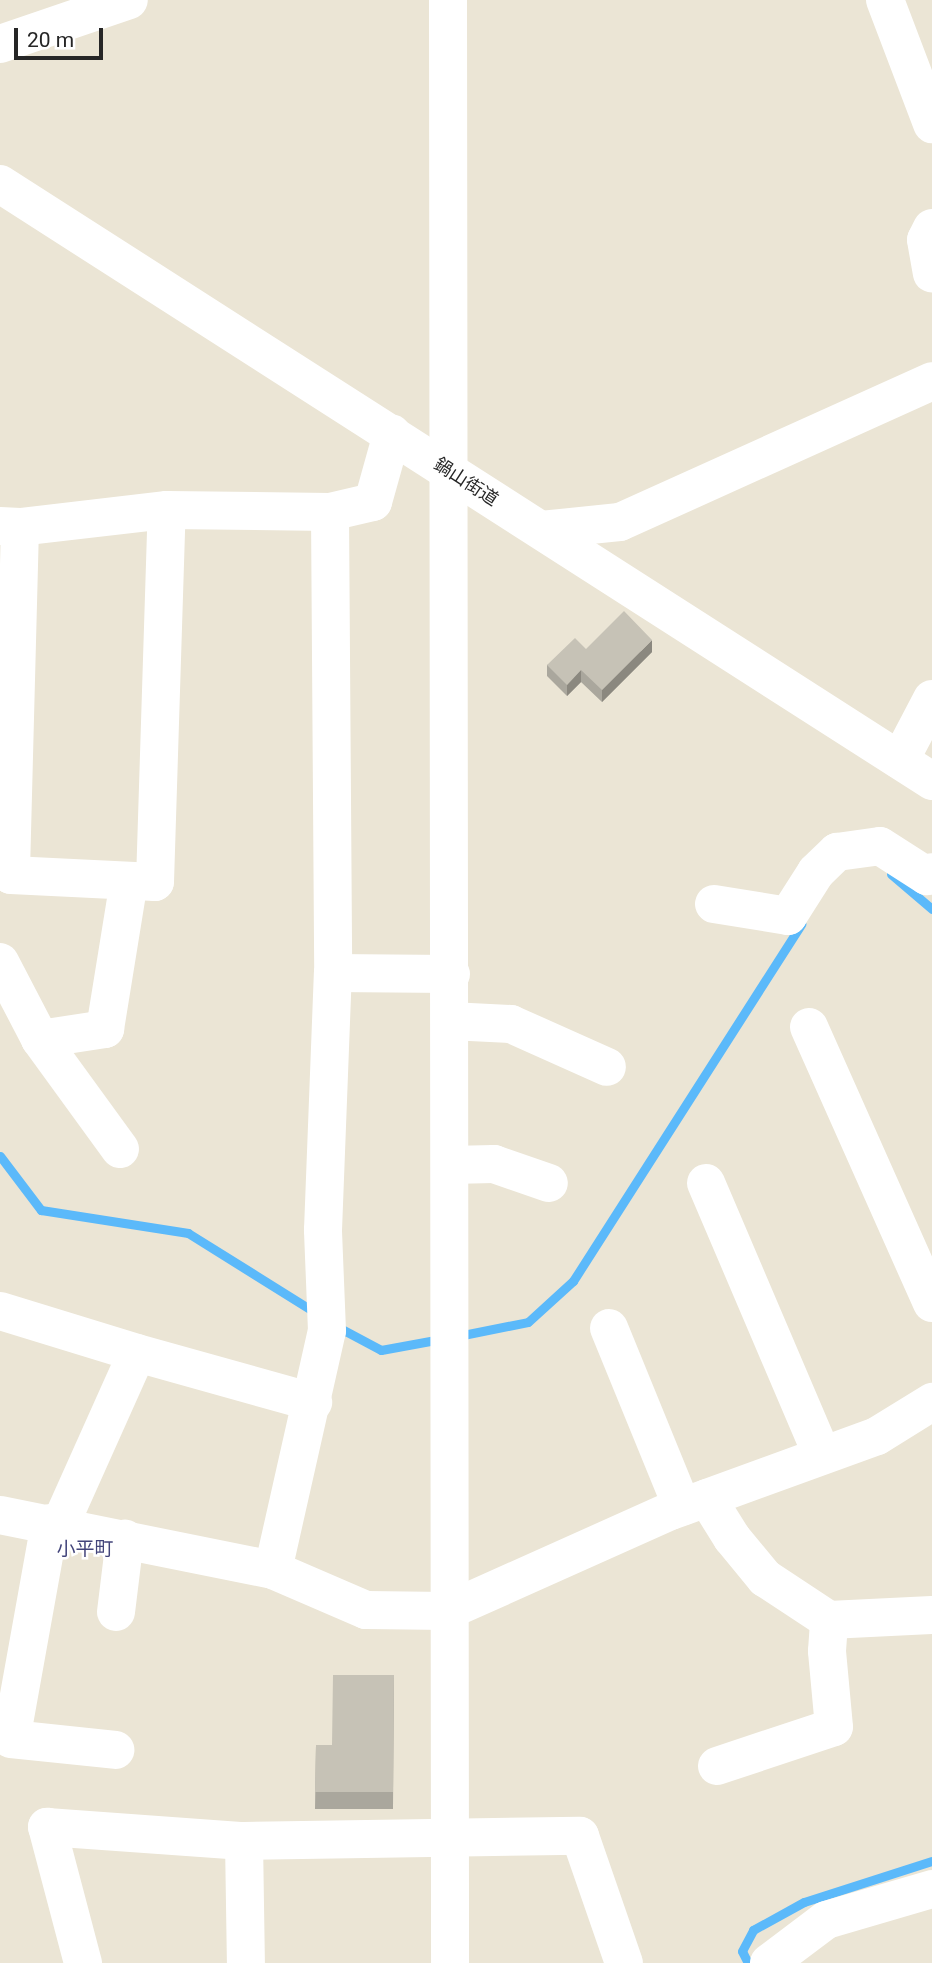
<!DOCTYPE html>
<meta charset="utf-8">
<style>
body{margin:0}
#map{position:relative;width:932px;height:1963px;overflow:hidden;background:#ebe5d5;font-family:Roboto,"Noto Sans JP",sans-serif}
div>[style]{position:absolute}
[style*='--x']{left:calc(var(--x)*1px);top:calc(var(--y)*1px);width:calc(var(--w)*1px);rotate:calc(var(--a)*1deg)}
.stream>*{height:9px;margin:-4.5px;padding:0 4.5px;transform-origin:4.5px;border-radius:4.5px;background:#5bb9fa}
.minor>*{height:38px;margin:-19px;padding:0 19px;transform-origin:19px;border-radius:19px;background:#fff}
.wall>*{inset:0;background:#aaa79d}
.shaded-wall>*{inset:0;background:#8b887f}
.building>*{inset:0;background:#c6c2b6}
span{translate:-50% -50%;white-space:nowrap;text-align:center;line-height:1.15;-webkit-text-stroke:5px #fff;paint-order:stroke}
.street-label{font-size:18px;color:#262626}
.neighbourhood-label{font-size:19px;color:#43457b}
.scale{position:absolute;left:14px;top:28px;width:89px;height:32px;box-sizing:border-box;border:4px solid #262626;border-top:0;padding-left:9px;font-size:21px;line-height:24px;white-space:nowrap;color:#262626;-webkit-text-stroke:5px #fff;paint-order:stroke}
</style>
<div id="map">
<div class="stream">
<i style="--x:891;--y:874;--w:54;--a:40.5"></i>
<i style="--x:0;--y:1156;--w:68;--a:52.8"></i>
<i style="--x:41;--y:1210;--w:149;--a:8.9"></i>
<i style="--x:188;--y:1233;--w:151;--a:32"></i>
<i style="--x:336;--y:1326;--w:51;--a:28.1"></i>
<i style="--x:381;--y:1350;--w:61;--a:-10.4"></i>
<i style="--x:458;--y:1336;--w:71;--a:-11.3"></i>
<i style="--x:528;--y:1322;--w:61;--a:-42.3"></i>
<i style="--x:573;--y:1281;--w:424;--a:-57.4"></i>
<i style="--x:748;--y:1963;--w:13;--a:-117"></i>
<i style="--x:742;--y:1951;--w:24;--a:-62"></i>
<i style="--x:753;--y:1930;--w:58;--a:-28.8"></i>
<i style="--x:804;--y:1902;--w:134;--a:-17.8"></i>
</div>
<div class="minor">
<i style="--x:448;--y:0;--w:1963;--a:89.94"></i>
<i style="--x:885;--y:0;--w:133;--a:69.2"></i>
<i style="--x:0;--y:44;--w:136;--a:-18.8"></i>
<i style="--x:0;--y:184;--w:1107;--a:32.64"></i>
<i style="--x:932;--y:228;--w:13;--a:117"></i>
<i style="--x:926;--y:240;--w:34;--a:80"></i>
<i style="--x:330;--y:512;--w:461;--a:89.6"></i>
<i style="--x:0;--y:526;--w:20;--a:3"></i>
<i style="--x:20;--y:527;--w:148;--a:-6.6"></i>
<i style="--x:20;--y:527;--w:348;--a:91.5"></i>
<i style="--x:11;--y:875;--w:144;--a:2.8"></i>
<i style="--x:155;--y:882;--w:372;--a:-88.2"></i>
<i style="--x:167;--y:510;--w:163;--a:0.7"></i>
<i style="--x:330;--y:512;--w:44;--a:-13.1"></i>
<i style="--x:373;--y:502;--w:71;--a:-74.4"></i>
<i style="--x:541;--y:530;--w:79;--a:-5.8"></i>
<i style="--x:620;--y:522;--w:342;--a:-24.3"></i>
<i style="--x:900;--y:760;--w:69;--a:-62.3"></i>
<i style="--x:714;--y:904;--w:75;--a:9.2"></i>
<i style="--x:788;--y:916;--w:52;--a:-57.5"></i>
<i style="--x:816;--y:872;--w:29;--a:-44"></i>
<i style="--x:837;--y:852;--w:43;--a:-7.9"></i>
<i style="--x:880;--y:846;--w:56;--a:32.6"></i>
<i style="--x:927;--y:876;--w:6;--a:-39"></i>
<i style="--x:0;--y:962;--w:87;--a:62.5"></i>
<i style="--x:40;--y:1039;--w:66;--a:-8.7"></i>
<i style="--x:105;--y:1029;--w:150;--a:-80.8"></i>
<i style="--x:450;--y:1021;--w:61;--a:2.8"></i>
<i style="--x:511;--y:1024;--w:105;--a:24.1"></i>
<i style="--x:809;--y:1027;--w:302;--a:66"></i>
<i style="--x:40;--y:1039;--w:136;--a:54"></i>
<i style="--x:450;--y:1165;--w:44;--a:-1.3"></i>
<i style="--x:494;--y:1164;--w:58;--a:19.1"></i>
<i style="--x:706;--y:1183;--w:296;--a:66.9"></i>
<i style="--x:0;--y:1311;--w:143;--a:17"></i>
<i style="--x:609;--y:1328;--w:193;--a:67.8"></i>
<i style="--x:707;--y:1498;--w:47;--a:58"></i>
<i style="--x:732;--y:1538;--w:52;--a:50.5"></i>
<i style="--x:765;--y:1578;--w:77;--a:33.3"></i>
<i style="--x:829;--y:1620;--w:103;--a:-2.8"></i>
<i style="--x:0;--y:1515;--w:278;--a:11.4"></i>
<i style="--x:273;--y:1570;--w:101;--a:23.3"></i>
<i style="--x:366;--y:1610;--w:81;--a:0.7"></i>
<i style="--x:447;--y:1611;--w:245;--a:-24.1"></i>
<i style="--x:671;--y:1511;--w:219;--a:-20"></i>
<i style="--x:877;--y:1436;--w:65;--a:-31.7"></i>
<i style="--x:50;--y:1523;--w:219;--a:100.2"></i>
<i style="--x:11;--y:1739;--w:105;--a:6"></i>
<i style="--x:60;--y:1525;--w:188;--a:-65.9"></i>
<i style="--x:137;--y:1353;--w:183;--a:15.6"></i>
<i style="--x:273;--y:1570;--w:245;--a:-77.3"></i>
<i style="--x:327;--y:1331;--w:101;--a:-92.3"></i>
<i style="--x:323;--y:1230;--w:257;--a:-87.8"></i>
<i style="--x:333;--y:973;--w:118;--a:0.5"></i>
<i style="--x:116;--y:1612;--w:74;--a:-83"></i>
<i style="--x:717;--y:1766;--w:123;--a:-18.4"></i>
<i style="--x:834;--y:1727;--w:76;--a:-95.3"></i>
<i style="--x:827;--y:1651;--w:31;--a:-86"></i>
<i style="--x:244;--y:1841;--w:122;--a:89.1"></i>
<i style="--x:83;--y:1963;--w:141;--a:-104.8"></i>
<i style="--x:47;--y:1827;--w:197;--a:4.1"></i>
<i style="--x:244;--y:1841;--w:336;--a:-0.9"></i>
<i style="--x:580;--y:1836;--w:134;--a:70.9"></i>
<i style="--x:769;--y:1963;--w:71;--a:-37"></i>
<i style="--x:826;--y:1920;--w:110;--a:-16.3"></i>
</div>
<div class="wall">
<i style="clip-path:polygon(586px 649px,652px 652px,602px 702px,581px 682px,567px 696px,547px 676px,547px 665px)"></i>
<i style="clip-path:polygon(394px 1675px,393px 1809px,315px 1809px,316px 1745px,332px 1745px)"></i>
</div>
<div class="shaded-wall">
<i style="clip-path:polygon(652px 640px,652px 652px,602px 702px,602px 690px)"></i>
<i style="clip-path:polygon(581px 670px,581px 682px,567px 696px,567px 685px)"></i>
</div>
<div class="building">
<i style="clip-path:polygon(624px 611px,652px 640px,602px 690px,581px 670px,567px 685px,547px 665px,575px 638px,586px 649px)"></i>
<i style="clip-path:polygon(333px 1675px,394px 1675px,393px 1792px,315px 1792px,316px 1745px,332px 1745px)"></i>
</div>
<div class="street-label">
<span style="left:466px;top:482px;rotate:33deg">鍋山街道</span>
</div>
<div class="neighbourhood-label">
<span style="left:85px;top:1549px">小平町</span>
</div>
<div class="scale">20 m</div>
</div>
